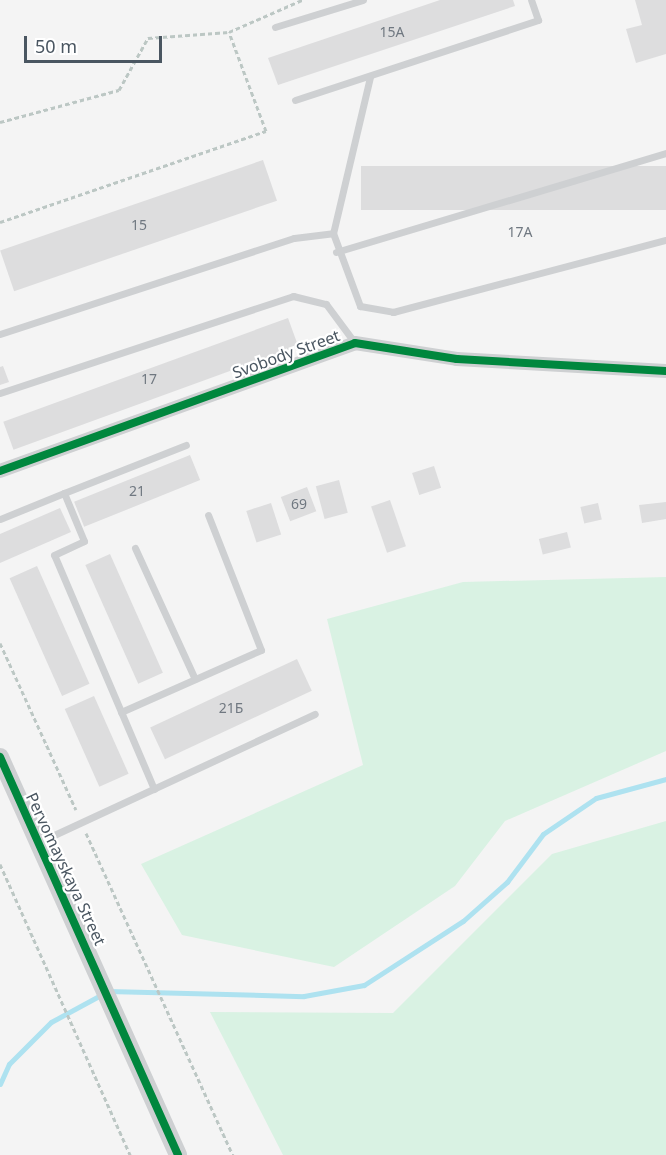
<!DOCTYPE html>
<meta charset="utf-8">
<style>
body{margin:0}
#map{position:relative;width:666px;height:1155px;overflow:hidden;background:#f4f4f4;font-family:"Noto Sans",sans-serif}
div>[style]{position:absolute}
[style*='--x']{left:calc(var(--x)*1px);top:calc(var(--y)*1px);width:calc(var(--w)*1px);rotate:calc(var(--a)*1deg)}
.green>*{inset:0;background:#d9f2e3}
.stream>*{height:5px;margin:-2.5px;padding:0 2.5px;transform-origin:2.5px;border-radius:2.5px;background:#aee2f0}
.building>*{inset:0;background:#ddddde;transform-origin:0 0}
.path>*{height:3px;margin-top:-1.5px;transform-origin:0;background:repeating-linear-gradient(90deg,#bcc7c4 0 4.5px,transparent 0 7.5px)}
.service>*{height:7px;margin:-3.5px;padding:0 3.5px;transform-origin:3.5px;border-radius:3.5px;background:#ced0d2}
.minor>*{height:14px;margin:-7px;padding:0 7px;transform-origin:7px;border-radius:7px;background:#ced0d2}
.tertiary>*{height:18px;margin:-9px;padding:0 9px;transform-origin:9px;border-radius:9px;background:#ced0d2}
.cycleway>*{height:8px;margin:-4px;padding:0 4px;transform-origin:4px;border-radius:4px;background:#00873e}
span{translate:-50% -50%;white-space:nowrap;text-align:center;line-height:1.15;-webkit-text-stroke:4.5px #fff;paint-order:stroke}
.number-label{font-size:14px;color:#707881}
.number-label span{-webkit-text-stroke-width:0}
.street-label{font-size:16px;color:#4a5661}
.scale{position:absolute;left:24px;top:36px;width:138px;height:27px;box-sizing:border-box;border:3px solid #4a5661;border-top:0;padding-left:8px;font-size:18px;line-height:21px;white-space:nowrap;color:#4a5661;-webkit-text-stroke:4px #fff;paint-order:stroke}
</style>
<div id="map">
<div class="green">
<i style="clip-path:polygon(666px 577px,666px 751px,505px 821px,455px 886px,334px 967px,182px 935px,141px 864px,363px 765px,327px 619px,463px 582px)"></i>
<i style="clip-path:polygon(666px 821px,666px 1155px,283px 1155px,210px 1012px,393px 1013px,552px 854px)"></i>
</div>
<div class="stream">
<i style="--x:0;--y:1084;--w:22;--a:-66"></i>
<i style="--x:9;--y:1064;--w:59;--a:-45"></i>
<i style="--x:51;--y:1022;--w:65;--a:-28.5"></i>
<i style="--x:108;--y:991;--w:196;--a:1.5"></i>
<i style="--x:304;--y:996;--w:61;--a:-10.4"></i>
<i style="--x:364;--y:985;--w:118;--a:-32.9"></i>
<i style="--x:463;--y:921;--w:59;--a:-41.6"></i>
<i style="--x:507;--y:882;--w:60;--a:-53.1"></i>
<i style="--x:543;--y:834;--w:64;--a:-34.2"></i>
<i style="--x:596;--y:798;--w:73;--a:-15.2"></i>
</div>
<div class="building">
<i style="clip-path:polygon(440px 0,513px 0,515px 6px,278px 85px,268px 58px)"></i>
<i style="clip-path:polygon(635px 0,666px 0,666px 54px,636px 63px,626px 29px,642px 25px)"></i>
<i style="left:263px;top:160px;width:43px;height:278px;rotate:71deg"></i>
<i style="left:666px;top:166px;width:44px;height:305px;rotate:90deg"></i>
<i style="left:288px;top:318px;width:30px;height:303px;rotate:70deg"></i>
<i style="clip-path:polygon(3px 366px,9px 382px,0 385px,0 367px)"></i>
<i style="left:190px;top:455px;width:27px;height:125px;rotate:68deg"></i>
<i style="left:434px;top:466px;width:23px;height:23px;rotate:72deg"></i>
<i style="left:339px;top:480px;width:34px;height:24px;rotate:75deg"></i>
<i style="left:307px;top:487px;width:26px;height:28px;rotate:69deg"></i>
<i style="left:390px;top:500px;width:49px;height:20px;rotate:71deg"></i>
<i style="clip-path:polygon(666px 502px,666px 519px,642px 523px,639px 505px)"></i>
<i style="left:271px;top:503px;width:33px;height:26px;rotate:72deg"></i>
<i style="left:598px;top:503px;width:17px;height:18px;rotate:77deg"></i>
<i style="clip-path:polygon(60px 508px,71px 532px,0 563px,0 534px)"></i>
<i style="left:567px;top:532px;width:16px;height:29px;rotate:76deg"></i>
<i style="left:110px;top:554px;width:130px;height:27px;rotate:66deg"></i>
<i style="left:37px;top:566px;width:129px;height:30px;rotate:66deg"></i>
<i style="left:297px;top:659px;width:35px;height:162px;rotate:65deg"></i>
<i style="left:94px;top:696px;width:85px;height:32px;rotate:66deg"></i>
</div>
<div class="path">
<i style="--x:0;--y:122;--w:123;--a:-15.1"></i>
<i style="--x:119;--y:90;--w:60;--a:-60.9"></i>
<i style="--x:148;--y:38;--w:81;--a:-4.2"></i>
<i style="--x:229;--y:32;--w:80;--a:-23.7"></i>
<i style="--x:0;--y:222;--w:281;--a:-18.9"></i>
<i style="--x:266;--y:131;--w:106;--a:-110.5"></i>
<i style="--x:0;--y:643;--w:183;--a:65.5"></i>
<i style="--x:86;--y:833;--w:354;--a:65.5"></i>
<i style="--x:0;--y:864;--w:319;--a:65.9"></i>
</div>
<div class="service">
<i style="--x:275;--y:27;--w:92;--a:-17.1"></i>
<i style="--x:370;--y:77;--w:160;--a:103.3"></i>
<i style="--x:333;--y:233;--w:78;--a:69.7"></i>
<i style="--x:360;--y:306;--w:34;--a:10"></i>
<i style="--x:393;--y:312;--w:282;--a:-14.8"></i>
<i style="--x:295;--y:100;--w:256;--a:-18.2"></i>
<i style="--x:538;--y:20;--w:21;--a:-109"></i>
<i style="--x:336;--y:252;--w:345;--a:-16.7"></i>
<i style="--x:0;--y:334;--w:309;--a:-18.1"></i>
<i style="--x:294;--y:238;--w:39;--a:-7"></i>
<i style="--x:0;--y:393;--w:309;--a:-18.3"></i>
<i style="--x:293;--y:296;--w:34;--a:14"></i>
<i style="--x:326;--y:304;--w:49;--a:53.4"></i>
<i style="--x:0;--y:519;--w:69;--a:-22.1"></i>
<i style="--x:135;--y:548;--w:144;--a:65.4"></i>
<i style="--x:121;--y:712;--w:153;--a:-23.9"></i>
<i style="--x:261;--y:650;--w:145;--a:-111.4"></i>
<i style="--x:154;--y:789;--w:254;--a:-113.1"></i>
<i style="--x:54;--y:555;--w:33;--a:-25"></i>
<i style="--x:84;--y:541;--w:52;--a:-112.6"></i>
<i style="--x:64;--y:493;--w:131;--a:-21.5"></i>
<i style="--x:39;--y:842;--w:304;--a:-24.9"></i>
</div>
<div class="minor">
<i style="--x:0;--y:471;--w:377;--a:-19.8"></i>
<i style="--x:355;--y:343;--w:103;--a:8.9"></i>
<i style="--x:457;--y:359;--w:209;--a:3.3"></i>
</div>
<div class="tertiary">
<i style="--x:0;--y:757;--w:436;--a:65.9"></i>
</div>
<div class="cycleway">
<i style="--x:0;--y:471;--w:377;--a:-19.8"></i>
<i style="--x:355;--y:343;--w:103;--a:8.9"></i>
<i style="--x:457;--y:359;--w:209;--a:3.3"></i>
<i style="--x:0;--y:757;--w:436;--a:65.9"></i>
</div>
<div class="number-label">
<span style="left:392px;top:32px">15А</span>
<span style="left:139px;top:225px">15</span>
<span style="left:520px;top:232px">17А</span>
<span style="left:149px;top:379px">17</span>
<span style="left:137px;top:491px">21</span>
<span style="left:299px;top:504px">69</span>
<span style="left:231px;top:708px">21Б</span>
</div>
<div class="street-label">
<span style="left:286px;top:354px;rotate:-20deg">Svobody Street</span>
<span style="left:66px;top:869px;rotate:65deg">Pervomayskaya Street</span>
</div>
<div class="scale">50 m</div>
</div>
